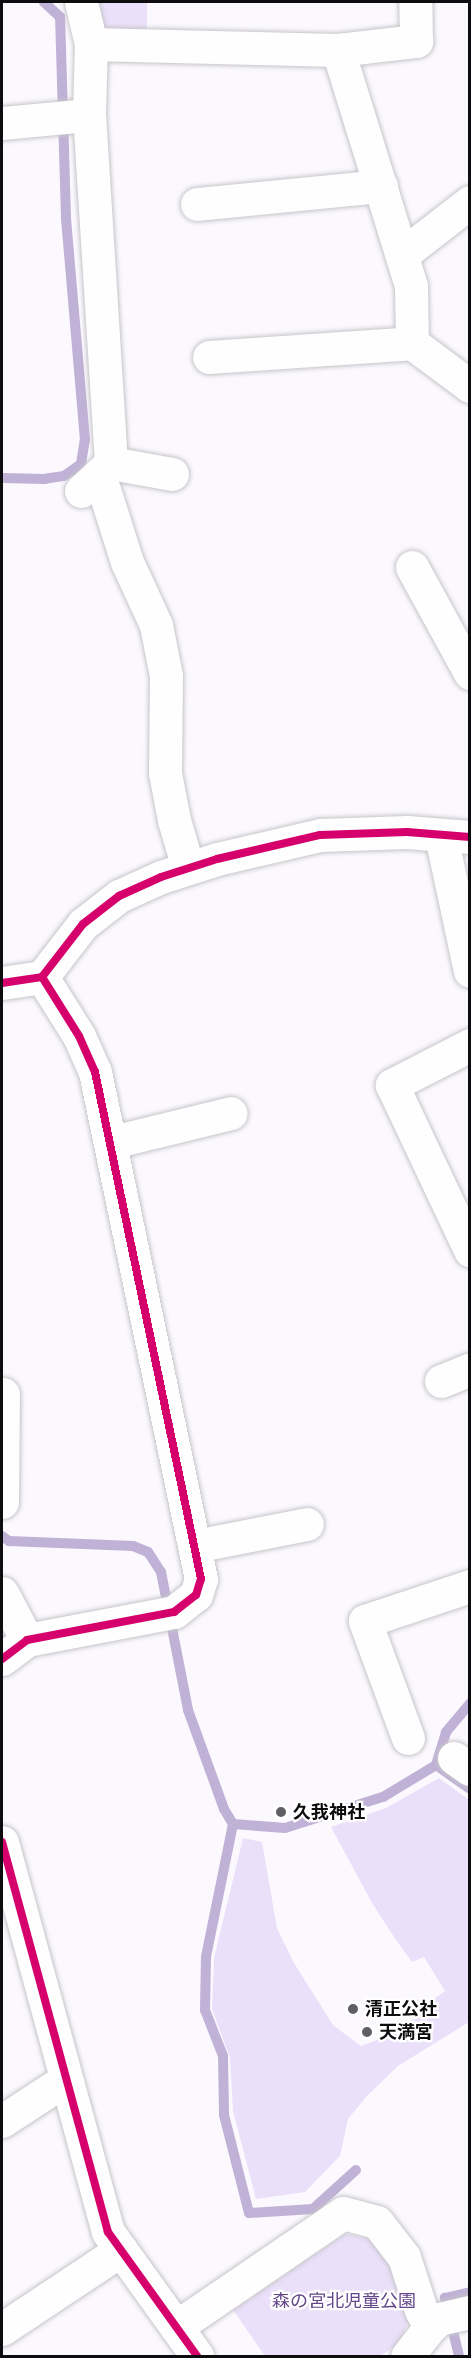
<!DOCTYPE html>
<meta charset="utf-8">
<style>
body{margin:0}
#map{position:relative;width:471px;height:2358px;overflow:hidden;background:#fbf9fe;font-family:"Fira Sans","Noto Sans JP",sans-serif}
div>[style]{position:absolute}
[style*='--x']{left:calc(var(--x)*1px);top:calc(var(--y)*1px);width:calc(var(--w)*1px);rotate:calc(var(--a)*1deg)}
.green>*{inset:0;background:#eae0fa}
.stream>*{height:10px;margin:-5px;padding:0 5px;transform-origin:5px;border-radius:5px;background:#c0b1d6}
.roads{filter:drop-shadow(0 0 2px #c6c5c9) drop-shadow(0 0 2px #c6c5c9)}
.minor>*{height:33px;margin:-16.5px;padding:0 16.5px;transform-origin:16.5px;border-radius:16.5px;background:#fefeff}
.cycleway>*{height:8px;margin:-4px;padding:0 4px;transform-origin:4px;border-radius:4px;background:#d6006c}
.dots>*{width:16px;height:16px;translate:-50% -50%;box-sizing:border-box;border:3px solid #fff;border-radius:50%}
span{translate:-50% -50%;white-space:nowrap;text-align:center;line-height:1.15;-webkit-text-stroke:4.5px #fff;paint-order:stroke}
.poi-label{font-size:18px;color:#0d0c0f;font-weight:700}
.left{translate:0 -50%;text-align:left}
.park-label{font-size:18px;color:#634788}
.frame{position:absolute;inset:0;border:3px solid #0d0c0f;pointer-events:none}
</style>
<div id="map">
<div class="green">
<i style="clip-path:polygon(96px 2px,147px 2px,147px 36px,104px 36px,104px 22px)"></i>
<i style="clip-path:polygon(439px 1778px,469px 1800px,469px 2022px,398px 2066px,366px 2097px,348px 2119px,340px 2156px,305px 2192px,256px 2199px,233px 2111px,230px 2058px,212px 2009px,214px 1958px,243px 1838px,262px 1842px,277px 1928px,294px 1963px,333px 2025px,361px 2046px,385px 2037px,428px 2010px,431px 2001px,445px 1991px,424px 1957px,412px 1962px,394px 1937px,372px 1903px,331px 1827px,386px 1808px)"></i>
<i style="clip-path:polygon(345px 2234px,371px 2239px,390px 2258px,409px 2319px,400px 2343px,380px 2356px,265px 2356px,233px 2310px)"></i>
</div>
<div class="stream">
<i style="--x:2;--y:478;--w:42;--a:1.4"></i>
<i style="--x:44;--y:479;--w:20;--a:-9"></i>
<i style="--x:64;--y:476;--w:21;--a:-35"></i>
<i style="--x:81;--y:464;--w:24;--a:-81"></i>
<i style="--x:85;--y:440;--w:224;--a:-94.9"></i>
<i style="--x:66;--y:217;--w:200;--a:-91.7"></i>
<i style="--x:60;--y:17;--w:22;--a:-137"></i>
<i style="--x:2;--y:1536;--w:9;--a:36"></i>
<i style="--x:9;--y:1541;--w:124;--a:2.3"></i>
<i style="--x:133;--y:1546;--w:16;--a:22"></i>
<i style="--x:148;--y:1552;--w:24;--a:57"></i>
<i style="--x:161;--y:1572;--w:141;--a:78.9"></i>
<i style="--x:188;--y:1710;--w:105;--a:70"></i>
<i style="--x:224;--y:1809;--w:17;--a:59"></i>
<i style="--x:233;--y:1824;--w:52;--a:4.4"></i>
<i style="--x:285;--y:1828;--w:103;--a:-17.6"></i>
<i style="--x:383;--y:1797;--w:62;--a:-31.1"></i>
<i style="--x:436;--y:1765;--w:34;--a:-73"></i>
<i style="--x:446;--y:1732;--w:38;--a:-50"></i>
<i style="--x:436;--y:1765;--w:42;--a:35.2"></i>
<i style="--x:233;--y:1824;--w:136;--a:101.5"></i>
<i style="--x:206;--y:1957;--w:53;--a:91.1"></i>
<i style="--x:205;--y:2010;--w:49;--a:68.6"></i>
<i style="--x:223;--y:2056;--w:59;--a:89"></i>
<i style="--x:224;--y:2115;--w:101;--a:75.7"></i>
<i style="--x:249;--y:2213;--w:64;--a:-3.6"></i>
<i style="--x:313;--y:2209;--w:58;--a:-42.2"></i>
<i style="--x:459;--y:2356;--w:60;--a:-103.6"></i>
<i style="--x:445;--y:2298;--w:26;--a:-13"></i>
</div>
<div class="roads">
<div class="minor">
<i style="--x:91;--y:44;--w:247;--a:1.4"></i>
<i style="--x:338;--y:50;--w:79;--a:-6.6"></i>
<i style="--x:416;--y:41;--w:39;--a:-91"></i>
<i style="--x:338;--y:50;--w:247;--a:72.8"></i>
<i style="--x:411;--y:286;--w:57;--a:89"></i>
<i style="--x:412;--y:343;--w:72;--a:36.6"></i>
<i style="--x:2;--y:123;--w:87;--a:-5.3"></i>
<i style="--x:197;--y:204;--w:185;--a:-5.6"></i>
<i style="--x:403;--y:254;--w:85;--a:-37.8"></i>
<i style="--x:209;--y:357;--w:203;--a:-3.9"></i>
<i style="--x:111;--y:463;--w:62;--a:10.2"></i>
<i style="--x:99;--y:474;--w:92;--a:72.3"></i>
<i style="--x:127;--y:562;--w:69;--a:65.3"></i>
<i style="--x:156;--y:625;--w:52;--a:78.9"></i>
<i style="--x:166;--y:676;--w:97;--a:90.6"></i>
<i style="--x:165;--y:773;--w:48;--a:79.2"></i>
<i style="--x:174;--y:820;--w:50;--a:73.7"></i>
<i style="--x:81;--y:491;--w:41;--a:-43"></i>
<i style="--x:111;--y:463;--w:349;--a:-93.6"></i>
<i style="--x:89;--y:115;--w:71;--a:-88.4"></i>
<i style="--x:91;--y:44;--w:43;--a:-103.4"></i>
<i style="--x:412;--y:567;--w:121;--a:61.3"></i>
<i style="--x:441;--y:836;--w:138;--a:77.9"></i>
<i style="--x:2;--y:983;--w:40;--a:-8.5"></i>
<i style="--x:42;--y:977;--w:67;--a:-52.3"></i>
<i style="--x:83;--y:924;--w:46;--a:-37.9"></i>
<i style="--x:119;--y:896;--w:46;--a:-24.3"></i>
<i style="--x:161;--y:877;--w:59;--a:-17.8"></i>
<i style="--x:217;--y:859;--w:106;--a:-13.1"></i>
<i style="--x:320;--y:835;--w:87;--a:-2"></i>
<i style="--x:407;--y:832;--w:63;--a:4.5"></i>
<i style="--x:470;--y:1045;--w:88;--a:152.9"></i>
<i style="--x:392;--y:1085;--w:183;--a:64.7"></i>
<i style="--x:112;--y:1142;--w:122;--a:-13.7"></i>
<i style="--x:441;--y:1381;--w:31;--a:-22"></i>
<i style="--x:2;--y:1502;--w:108;--a:-89.5"></i>
<i style="--x:195;--y:1546;--w:114;--a:-11.1"></i>
<i style="--x:2;--y:1593;--w:53;--a:62"></i>
<i style="--x:2;--y:1659;--w:31;--a:-37"></i>
<i style="--x:27;--y:1640;--w:150;--a:-10.8"></i>
<i style="--x:174;--y:1612;--w:28;--a:-38"></i>
<i style="--x:196;--y:1595;--w:17;--a:-73"></i>
<i style="--x:201;--y:1579;--w:518;--a:-101.81"></i>
<i style="--x:95;--y:1072;--w:39;--a:-114"></i>
<i style="--x:79;--y:1036;--w:70;--a:-122.1"></i>
<i style="--x:408;--y:1738;--w:125;--a:-110.2"></i>
<i style="--x:365;--y:1621;--w:111;--a:-18.4"></i>
<i style="--x:454;--y:1758;--w:19;--a:35"></i>
<i style="--x:2;--y:1842;--w:404;--a:74.8"></i>
<i style="--x:108;--y:2232;--w:153;--a:54.3"></i>
<i style="--x:2;--y:2121;--w:75;--a:-33.1"></i>
<i style="--x:176;--y:2327;--w:202;--a:-34.3"></i>
<i style="--x:343;--y:2213;--w:35;--a:15"></i>
<i style="--x:377;--y:2222;--w:44;--a:52.4"></i>
<i style="--x:404;--y:2257;--w:56;--a:72.2"></i>
<i style="--x:421;--y:2310;--w:19;--a:62"></i>
<i style="--x:430;--y:2327;--w:37;--a:128"></i>
<i style="--x:430;--y:2327;--w:12;--a:-42"></i>
<i style="--x:439;--y:2319;--w:32;--a:-13"></i>
<i style="--x:2;--y:2329;--w:143;--a:-33.6"></i>
</div>
</div>
<div class="cycleway">
<i style="--x:2;--y:983;--w:40;--a:-8.5"></i>
<i style="--x:42;--y:977;--w:67;--a:-52.3"></i>
<i style="--x:83;--y:924;--w:46;--a:-37.9"></i>
<i style="--x:119;--y:896;--w:46;--a:-24.3"></i>
<i style="--x:161;--y:877;--w:59;--a:-17.8"></i>
<i style="--x:217;--y:859;--w:106;--a:-13.1"></i>
<i style="--x:320;--y:835;--w:87;--a:-2"></i>
<i style="--x:407;--y:832;--w:63;--a:4.5"></i>
<i style="--x:2;--y:1659;--w:31;--a:-37"></i>
<i style="--x:27;--y:1640;--w:150;--a:-10.8"></i>
<i style="--x:174;--y:1612;--w:28;--a:-38"></i>
<i style="--x:196;--y:1595;--w:17;--a:-73"></i>
<i style="--x:201;--y:1579;--w:518;--a:-101.81"></i>
<i style="--x:95;--y:1072;--w:39;--a:-114"></i>
<i style="--x:79;--y:1036;--w:70;--a:-122.1"></i>
<i style="--x:2;--y:1842;--w:404;--a:74.8"></i>
<i style="--x:108;--y:2232;--w:153;--a:54.3"></i>
</div>
<div class="dots">
<i style="left:281px;top:1812px;background:#605f63"></i>
<i style="left:353px;top:2009px;background:#605f63"></i>
<i style="left:367px;top:2032px;background:#605f63"></i>
</div>
<div class="poi-label">
<span class="left" style="left:293px;top:1812px">久我神社</span>
<span class="left" style="left:365px;top:2009px">清正公社</span>
<span class="left" style="left:379px;top:2032px">天満宮</span>
</div>
<div class="park-label">
<span style="left:344px;top:2301px">森の宮北児童公園</span>
</div>
<div class="frame"></div>
</div>
